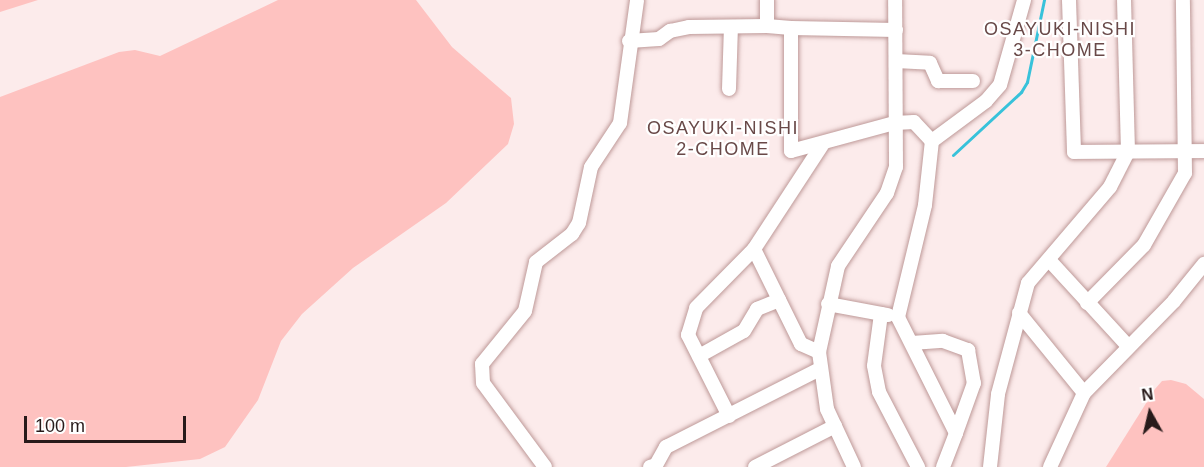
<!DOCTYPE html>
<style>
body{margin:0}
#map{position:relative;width:1204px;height:467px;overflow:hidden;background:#fcebeb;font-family:Arial,sans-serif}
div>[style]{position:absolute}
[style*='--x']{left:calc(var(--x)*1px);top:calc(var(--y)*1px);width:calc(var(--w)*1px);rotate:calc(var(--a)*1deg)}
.green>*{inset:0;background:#fec2c0}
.stream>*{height:3px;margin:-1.5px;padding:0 1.5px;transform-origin:1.5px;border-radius:1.5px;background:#38c2da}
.roads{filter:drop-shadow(0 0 2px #be9998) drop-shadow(0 0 2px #be9998)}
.minor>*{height:14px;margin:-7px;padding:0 7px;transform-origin:7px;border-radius:7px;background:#fff}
span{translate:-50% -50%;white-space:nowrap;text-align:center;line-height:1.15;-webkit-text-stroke:4.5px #fff;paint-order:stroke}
.neighbourhood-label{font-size:18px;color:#694948;letter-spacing:1.5px}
.north{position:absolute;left:1120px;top:383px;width:60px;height:60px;-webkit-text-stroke:4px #fff;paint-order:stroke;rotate:352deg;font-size:16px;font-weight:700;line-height:24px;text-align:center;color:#281a1a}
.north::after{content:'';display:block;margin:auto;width:21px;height:27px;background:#281a1a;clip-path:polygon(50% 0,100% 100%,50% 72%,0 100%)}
.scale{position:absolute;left:24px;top:416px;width:162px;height:27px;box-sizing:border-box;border:3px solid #281a1a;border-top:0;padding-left:8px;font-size:18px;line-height:21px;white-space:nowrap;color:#281a1a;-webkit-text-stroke:4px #fff;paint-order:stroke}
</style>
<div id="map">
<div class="green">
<i style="clip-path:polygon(0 0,38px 0,0 12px)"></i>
<i style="clip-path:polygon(278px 0,416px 0,452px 47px,511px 98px,514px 124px,508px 144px,446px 203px,353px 268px,302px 314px,281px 341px,258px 400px,225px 447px,200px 459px,126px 467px,0 467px,0 97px,119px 52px,135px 50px,160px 56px)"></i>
<i style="clip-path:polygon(1171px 380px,1186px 384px,1204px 399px,1204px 467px,1106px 467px,1155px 389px,1162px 381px)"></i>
</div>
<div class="stream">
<i style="--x:953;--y:155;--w:93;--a:-42.8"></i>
<i style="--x:1021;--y:92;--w:12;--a:-59"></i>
<i style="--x:1027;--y:82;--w:84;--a:-78.3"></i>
</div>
<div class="roads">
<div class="minor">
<i style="--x:767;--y:0;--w:26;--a:90"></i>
<i style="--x:767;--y:26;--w:24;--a:5"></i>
<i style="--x:1069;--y:0;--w:152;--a:88.1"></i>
<i style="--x:1074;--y:152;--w:130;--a:-0.4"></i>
<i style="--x:896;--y:30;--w:105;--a:-178.9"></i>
<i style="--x:791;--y:28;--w:123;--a:90"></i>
<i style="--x:791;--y:151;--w:108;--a:-15.1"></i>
<i style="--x:895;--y:123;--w:19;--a:-3"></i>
<i style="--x:914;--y:122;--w:26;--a:47"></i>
<i style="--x:629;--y:41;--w:30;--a:-4"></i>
<i style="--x:659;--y:39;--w:14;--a:-36"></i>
<i style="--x:670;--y:31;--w:19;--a:-12"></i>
<i style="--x:689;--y:27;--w:78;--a:-0.7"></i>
<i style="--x:896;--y:61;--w:34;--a:3"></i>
<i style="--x:930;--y:63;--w:20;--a:66"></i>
<i style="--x:938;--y:81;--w:35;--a:0"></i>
<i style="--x:729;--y:89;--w:62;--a:-88.2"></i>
<i style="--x:754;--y:249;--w:106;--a:63.7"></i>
<i style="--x:801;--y:344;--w:20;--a:24"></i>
<i style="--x:1050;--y:261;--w:115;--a:47.5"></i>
<i style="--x:1087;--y:303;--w:81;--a:-45.5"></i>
<i style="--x:1144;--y:245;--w:83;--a:-60.3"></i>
<i style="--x:1185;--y:173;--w:173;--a:-90.7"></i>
<i style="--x:828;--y:304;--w:61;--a:10.4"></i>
<i style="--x:1019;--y:313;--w:103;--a:50.9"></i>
<i style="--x:881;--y:314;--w:52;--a:97.7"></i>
<i style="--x:874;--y:366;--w:26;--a:79"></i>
<i style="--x:879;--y:392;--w:85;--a:62.5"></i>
<i style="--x:912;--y:343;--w:31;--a:-4"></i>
<i style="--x:943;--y:341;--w:27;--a:20"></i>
<i style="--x:968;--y:350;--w:34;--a:80"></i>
<i style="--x:974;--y:383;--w:53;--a:109.8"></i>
<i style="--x:699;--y:356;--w:51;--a:-29.1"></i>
<i style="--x:744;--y:331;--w:26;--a:-59"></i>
<i style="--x:757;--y:309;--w:24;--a:-22"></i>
<i style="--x:729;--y:416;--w:91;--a:-116.8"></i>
<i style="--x:688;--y:335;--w:28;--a:-73"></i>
<i style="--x:696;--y:308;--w:83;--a:-45.5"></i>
<i style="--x:754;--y:249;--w:124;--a:-56.8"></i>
<i style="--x:545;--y:467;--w:104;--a:-126.4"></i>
<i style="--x:483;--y:383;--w:19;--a:-93"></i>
<i style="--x:482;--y:364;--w:68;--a:-50.9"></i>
<i style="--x:525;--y:311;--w:50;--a:-77.3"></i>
<i style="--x:536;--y:262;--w:46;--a:-37.9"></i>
<i style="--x:572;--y:234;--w:13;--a:-58"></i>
<i style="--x:579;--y:223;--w:57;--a:-77.9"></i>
<i style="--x:591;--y:167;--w:53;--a:-56.6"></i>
<i style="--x:620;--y:123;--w:124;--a:-82.1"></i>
<i style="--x:650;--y:467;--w:6;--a:-18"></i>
<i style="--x:656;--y:465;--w:21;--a:-61"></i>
<i style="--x:666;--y:447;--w:173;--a:-26.9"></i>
<i style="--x:755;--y:467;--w:90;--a:-27.1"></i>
<i style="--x:854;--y:467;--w:64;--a:-115"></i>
<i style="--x:827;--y:409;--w:58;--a:-98"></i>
<i style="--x:819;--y:352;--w:88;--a:-77.5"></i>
<i style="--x:838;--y:266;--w:88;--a:-56.1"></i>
<i style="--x:887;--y:193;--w:28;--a:-71"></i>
<i style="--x:896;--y:167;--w:167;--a:-90.3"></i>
<i style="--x:943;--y:467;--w:36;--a:-69"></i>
<i style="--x:956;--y:433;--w:130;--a:-116.6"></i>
<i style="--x:898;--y:317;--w:115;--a:-76.4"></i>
<i style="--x:925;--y:205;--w:64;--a:-83.8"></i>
<i style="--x:932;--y:141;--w:67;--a:-36.5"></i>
<i style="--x:986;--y:101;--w:21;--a:-49"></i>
<i style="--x:1000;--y:85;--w:88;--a:-74.2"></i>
<i style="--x:990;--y:467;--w:73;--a:-83.7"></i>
<i style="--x:998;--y:394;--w:115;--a:-74.9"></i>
<i style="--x:1028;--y:283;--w:126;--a:-49.5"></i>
<i style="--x:1110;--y:187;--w:39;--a:-63"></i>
<i style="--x:1128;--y:152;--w:152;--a:-91.5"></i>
<i style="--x:1050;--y:467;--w:81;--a:-65.3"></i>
<i style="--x:1084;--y:393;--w:129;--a:-45.6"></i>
<i style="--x:1174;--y:301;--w:48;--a:-51"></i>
</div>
</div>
<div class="neighbourhood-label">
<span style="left:1060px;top:40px">OSAYUKI-NISHI<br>3-CHOME</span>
<span style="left:723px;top:139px">OSAYUKI-NISHI<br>2-CHOME</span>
</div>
<div class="north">N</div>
<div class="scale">100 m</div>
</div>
